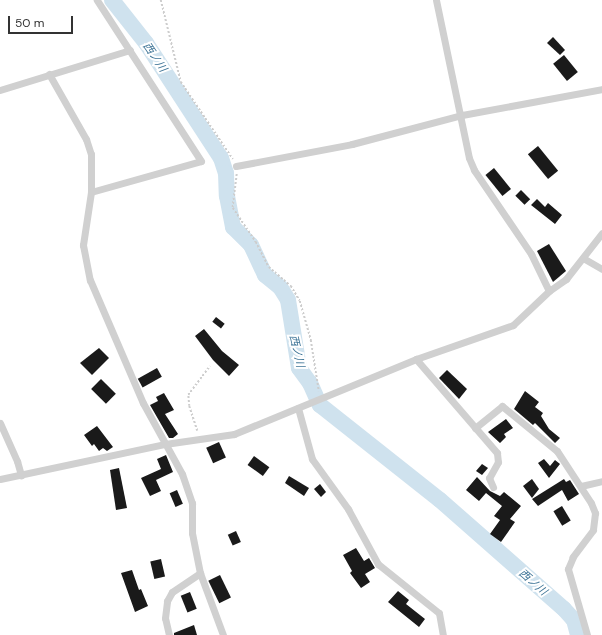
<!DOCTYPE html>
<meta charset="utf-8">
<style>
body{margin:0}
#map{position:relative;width:602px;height:635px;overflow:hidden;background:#fff;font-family:"DM Sans","Noto Sans JP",sans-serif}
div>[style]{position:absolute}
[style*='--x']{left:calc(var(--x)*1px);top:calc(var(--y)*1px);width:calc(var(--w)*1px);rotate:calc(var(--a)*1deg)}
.river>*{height:16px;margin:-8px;padding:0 8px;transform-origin:8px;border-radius:8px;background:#cfe2ee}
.building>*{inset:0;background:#1a1a1a;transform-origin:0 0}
.path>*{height:1.5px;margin-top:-0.75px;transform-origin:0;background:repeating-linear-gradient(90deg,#cdcdcd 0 2px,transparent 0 4px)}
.street>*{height:7px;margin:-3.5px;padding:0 3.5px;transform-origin:3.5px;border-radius:3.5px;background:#d0d0d0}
span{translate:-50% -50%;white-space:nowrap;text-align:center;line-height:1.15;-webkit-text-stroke:4px #fff;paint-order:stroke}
.water-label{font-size:11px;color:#3f7597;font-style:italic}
.scale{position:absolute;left:8px;top:16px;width:65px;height:18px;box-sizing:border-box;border:2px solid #333;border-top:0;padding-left:5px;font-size:12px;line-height:14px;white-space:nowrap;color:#333;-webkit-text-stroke:3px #fff;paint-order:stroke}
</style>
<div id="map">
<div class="river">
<i style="--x:112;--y:0;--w:55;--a:51.7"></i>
<i style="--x:146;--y:43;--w:137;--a:56.9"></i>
<i style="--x:221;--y:158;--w:16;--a:72"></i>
<i style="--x:226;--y:173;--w:23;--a:88"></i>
<i style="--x:227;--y:196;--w:32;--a:79"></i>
<i style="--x:233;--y:227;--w:25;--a:45"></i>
<i style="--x:251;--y:245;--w:33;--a:65"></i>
<i style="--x:265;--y:275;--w:19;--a:39"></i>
<i style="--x:280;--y:287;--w:15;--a:58"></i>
<i style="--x:288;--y:300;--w:69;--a:80.8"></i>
<i style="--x:299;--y:368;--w:19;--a:54"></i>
<i style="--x:310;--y:383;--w:24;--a:66"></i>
<i style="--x:320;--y:405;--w:153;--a:38.4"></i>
<i style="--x:440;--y:500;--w:165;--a:41.3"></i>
<i style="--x:564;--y:609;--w:15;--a:48"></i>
<i style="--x:574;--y:620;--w:16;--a:75"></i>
</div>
<div class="building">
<i style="clip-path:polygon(553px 37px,565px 50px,560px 55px,547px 43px)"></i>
<i style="left:564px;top:55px;width:22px;height:14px;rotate:51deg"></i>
<i style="left:538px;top:146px;width:32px;height:13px;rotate:51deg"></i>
<i style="left:494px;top:168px;width:27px;height:11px;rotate:51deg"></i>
<i style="left:521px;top:190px;width:13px;height:8px;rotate:45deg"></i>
<i style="clip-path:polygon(537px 199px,545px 207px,548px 203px,562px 215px,555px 224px,531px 205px)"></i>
<i style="clip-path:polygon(549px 244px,566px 271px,553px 282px,537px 251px)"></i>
<i style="left:216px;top:317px;width:11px;height:6px;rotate:38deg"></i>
<i style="clip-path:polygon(204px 329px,222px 351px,239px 365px,229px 376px,213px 360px,195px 336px)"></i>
<i style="clip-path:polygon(99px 348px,109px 358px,92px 375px,80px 363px)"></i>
<i style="left:157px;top:368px;width:10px;height:22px;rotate:61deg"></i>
<i style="clip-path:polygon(447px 370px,467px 389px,459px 399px,439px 378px)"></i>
<i style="left:101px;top:379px;width:21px;height:14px;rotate:45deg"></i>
<i style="clip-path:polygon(525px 391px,539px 402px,535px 407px,543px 413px,541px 416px,549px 429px,560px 438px,555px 443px,535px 423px,533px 425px,514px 409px)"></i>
<i style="clip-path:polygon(164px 393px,174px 410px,165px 414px,178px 434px,173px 438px,169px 438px,150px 405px,158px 401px,156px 397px)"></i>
<i style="clip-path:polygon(506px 419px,513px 428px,504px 434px,506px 437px,500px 443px,488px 432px)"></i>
<i style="clip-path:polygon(97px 426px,113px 447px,107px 451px,103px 448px,99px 451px,94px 444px,92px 446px,84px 435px)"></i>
<i style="left:219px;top:442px;width:17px;height:14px;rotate:66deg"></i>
<i style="clip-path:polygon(166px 455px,173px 472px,156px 480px,161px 491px,150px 496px,141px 478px,161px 469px,157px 459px)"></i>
<i style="left:254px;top:456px;width:19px;height:11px;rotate:36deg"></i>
<i style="clip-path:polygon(544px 459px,550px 466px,555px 460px,560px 464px,549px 478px,538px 463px)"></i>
<i style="clip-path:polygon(482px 464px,488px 468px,482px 475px,476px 471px)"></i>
<i style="clip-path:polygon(119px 468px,127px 508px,116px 510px,110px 470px)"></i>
<i style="clip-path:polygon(289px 476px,309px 488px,304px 496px,285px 483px)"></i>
<i style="clip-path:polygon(477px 477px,490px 491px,500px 496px,504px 492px,521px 506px,510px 519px,515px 522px,501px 542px,490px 534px,500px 520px,494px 516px,502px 506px,486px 493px,479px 501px,466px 490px)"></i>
<i style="clip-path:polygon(532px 479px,539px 489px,532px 498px,523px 486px)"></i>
<i style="clip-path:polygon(564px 479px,566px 482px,570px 480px,579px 494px,568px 501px,562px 490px,538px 506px,532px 499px)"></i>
<i style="clip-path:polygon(320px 484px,326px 492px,321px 497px,314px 489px)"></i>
<i style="left:177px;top:490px;width:15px;height:8px;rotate:67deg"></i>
<i style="left:562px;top:506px;width:17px;height:10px;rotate:59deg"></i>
<i style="left:236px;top:531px;width:12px;height:9px;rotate:66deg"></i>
<i style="clip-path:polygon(356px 548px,364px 561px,369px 558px,375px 568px,365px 574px,370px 582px,361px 588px,350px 573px,352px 571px,343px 555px)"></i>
<i style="left:161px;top:559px;width:18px;height:11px;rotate:77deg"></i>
<i style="clip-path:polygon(132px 570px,139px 590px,141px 589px,148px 606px,135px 612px,121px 573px)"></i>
<i style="left:220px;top:575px;width:25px;height:13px;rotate:64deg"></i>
<i style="clip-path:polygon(398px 591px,409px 600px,406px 604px,425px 619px,419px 627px,388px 602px)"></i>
<i style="left:190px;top:592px;width:18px;height:10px;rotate:68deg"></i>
<i style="clip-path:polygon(194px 625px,197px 635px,174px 635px,174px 633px)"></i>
</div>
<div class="path">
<i style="--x:161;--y:0;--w:84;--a:76.3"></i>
<i style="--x:181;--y:82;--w:93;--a:56"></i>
<i style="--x:237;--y:174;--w:34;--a:97"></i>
<i style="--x:233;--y:208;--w:41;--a:55.9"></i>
<i style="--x:256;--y:242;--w:28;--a:63"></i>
<i style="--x:269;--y:267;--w:29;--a:41"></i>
<i style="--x:291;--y:286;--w:17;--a:59"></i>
<i style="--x:300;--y:301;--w:41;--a:74.2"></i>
<i style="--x:311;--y:340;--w:52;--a:81.1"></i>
<i style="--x:197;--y:431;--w:26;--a:-108"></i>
<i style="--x:189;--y:406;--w:11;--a:-95"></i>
<i style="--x:188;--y:395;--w:36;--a:-53"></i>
</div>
<div class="street">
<i style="--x:436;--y:0;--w:161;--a:78.2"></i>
<i style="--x:469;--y:158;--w:13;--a:67"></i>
<i style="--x:474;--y:170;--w:102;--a:55.8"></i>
<i style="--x:531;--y:254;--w:41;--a:64.1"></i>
<i style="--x:49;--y:74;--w:75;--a:60.4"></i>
<i style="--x:86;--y:139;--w:16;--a:72"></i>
<i style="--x:91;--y:154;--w:38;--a:90"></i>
<i style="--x:91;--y:192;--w:54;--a:98.6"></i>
<i style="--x:83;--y:245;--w:36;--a:79"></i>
<i style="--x:90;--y:280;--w:134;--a:66.7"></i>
<i style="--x:143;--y:403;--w:81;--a:61.2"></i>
<i style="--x:182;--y:474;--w:31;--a:71"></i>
<i style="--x:192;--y:503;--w:30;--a:90"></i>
<i style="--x:192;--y:533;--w:41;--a:78.7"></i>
<i style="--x:200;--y:573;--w:66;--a:69.6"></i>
<i style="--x:0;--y:90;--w:136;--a:-17.1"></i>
<i style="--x:236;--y:166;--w:118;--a:-10.7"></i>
<i style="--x:352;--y:144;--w:114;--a:-14.8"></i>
<i style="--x:462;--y:115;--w:142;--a:-10.5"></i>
<i style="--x:91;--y:192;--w:114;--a:-15.7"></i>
<i style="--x:201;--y:161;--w:192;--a:-122.9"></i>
<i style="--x:583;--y:258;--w:22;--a:30"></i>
<i style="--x:416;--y:359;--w:124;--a:49.2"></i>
<i style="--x:497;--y:453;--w:9;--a:84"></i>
<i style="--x:498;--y:462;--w:18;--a:119"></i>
<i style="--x:489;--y:478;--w:10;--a:66"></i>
<i style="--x:298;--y:408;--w:53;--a:74.6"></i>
<i style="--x:312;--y:459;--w:62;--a:54.2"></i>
<i style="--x:348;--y:509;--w:63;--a:61.4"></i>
<i style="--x:378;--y:564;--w:78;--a:38.8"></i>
<i style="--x:439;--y:613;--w:22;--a:80"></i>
<i style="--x:0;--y:423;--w:42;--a:65.9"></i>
<i style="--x:17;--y:461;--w:15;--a:74"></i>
<i style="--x:475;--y:428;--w:35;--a:-39"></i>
<i style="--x:502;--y:406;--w:71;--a:39.3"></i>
<i style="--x:557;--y:451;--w:62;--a:56.8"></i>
<i style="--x:591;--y:503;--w:11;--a:68"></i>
<i style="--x:595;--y:513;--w:17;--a:97"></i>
<i style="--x:593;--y:530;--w:34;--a:127"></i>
<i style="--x:573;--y:557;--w:13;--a:113"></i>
<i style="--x:568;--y:569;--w:69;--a:73.9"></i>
<i style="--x:0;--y:479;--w:169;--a:-12"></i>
<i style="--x:165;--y:444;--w:70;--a:-8.2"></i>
<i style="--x:234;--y:434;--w:197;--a:-22.4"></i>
<i style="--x:416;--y:359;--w:103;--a:-19.3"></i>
<i style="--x:513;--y:325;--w:50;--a:-43.4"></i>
<i style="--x:549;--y:291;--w:21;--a:-35"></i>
<i style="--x:566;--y:279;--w:58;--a:-52"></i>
<i style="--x:581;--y:486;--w:22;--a:-13"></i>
<i style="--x:169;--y:635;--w:17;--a:-103"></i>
<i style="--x:165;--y:618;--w:17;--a:-83"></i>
<i style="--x:167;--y:601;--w:10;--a:-61"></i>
<i style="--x:172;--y:592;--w:34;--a:-34"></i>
</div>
<div class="water-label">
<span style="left:155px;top:57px;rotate:56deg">西ノ川</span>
<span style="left:297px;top:351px;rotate:77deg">西ノ川</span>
<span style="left:533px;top:582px;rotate:41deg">西ノ川</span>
</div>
<div class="scale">50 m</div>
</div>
